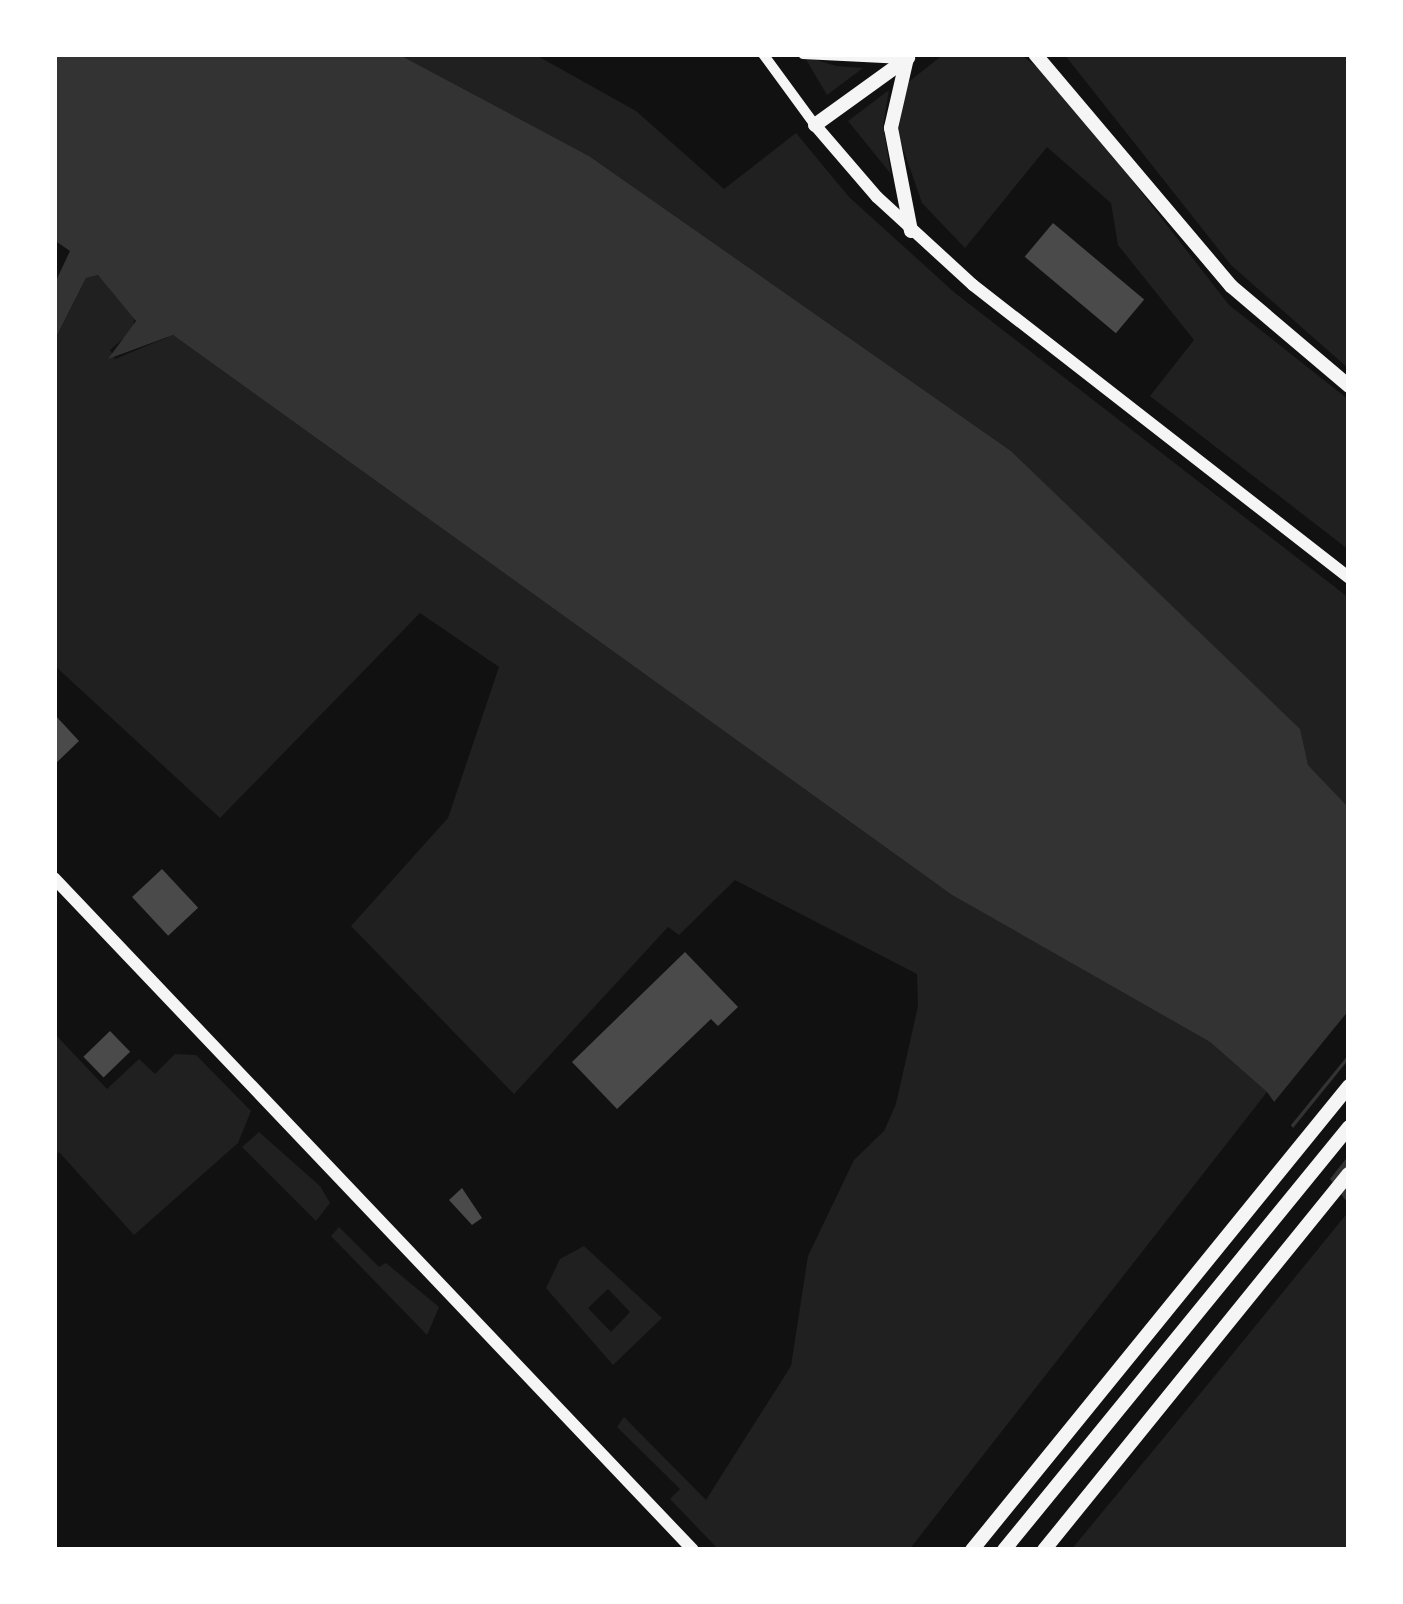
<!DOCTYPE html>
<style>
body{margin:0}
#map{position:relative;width:1403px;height:1604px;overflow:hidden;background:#111;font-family:"Noto Sans",sans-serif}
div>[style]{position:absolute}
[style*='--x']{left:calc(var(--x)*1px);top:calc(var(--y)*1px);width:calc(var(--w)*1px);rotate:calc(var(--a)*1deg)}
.green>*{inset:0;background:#202020}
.water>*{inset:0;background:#333}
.pier>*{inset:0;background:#111}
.building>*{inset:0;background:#4a4a4a;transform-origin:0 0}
.secondary>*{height:10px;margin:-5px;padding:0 5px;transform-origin:5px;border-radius:5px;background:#f5f5f5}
.primary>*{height:12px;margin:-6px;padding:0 6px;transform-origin:6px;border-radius:6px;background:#f5f5f5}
.trunk>*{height:14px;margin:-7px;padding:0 7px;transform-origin:7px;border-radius:7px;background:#f5f5f5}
span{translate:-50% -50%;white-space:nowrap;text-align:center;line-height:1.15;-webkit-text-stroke:10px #fff;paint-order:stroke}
.frame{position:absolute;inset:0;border:57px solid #fff;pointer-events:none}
</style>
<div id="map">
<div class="green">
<i style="clip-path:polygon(398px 54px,534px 54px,636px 111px,724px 189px,796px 133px,849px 197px,955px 293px,1349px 598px,1349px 808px,1308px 765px,1299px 729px,1011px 451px,589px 156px)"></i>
<i style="clip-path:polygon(1020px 54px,1054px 80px,1229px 305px,1349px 400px,1349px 550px,1150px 396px,1194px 340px,1118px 245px,1111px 203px,1047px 147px,965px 248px,922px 203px,898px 134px,906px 84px,944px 54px)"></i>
<i style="clip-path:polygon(1064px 54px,1349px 54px,1349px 369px,1231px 265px)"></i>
<i style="clip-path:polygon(804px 56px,836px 66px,863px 68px,827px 95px)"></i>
<i style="clip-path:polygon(889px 90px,883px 126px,891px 174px,848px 121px)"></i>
<i style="clip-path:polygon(98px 275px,135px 312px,133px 330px,110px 350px,115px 359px,173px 335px,952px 895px,1210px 1042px,1267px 1092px,909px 1550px,719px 1550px,670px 1499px,680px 1489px,617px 1427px,624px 1417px,706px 1500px,791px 1366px,808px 1256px,854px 1160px,884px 1131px,896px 1104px,918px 1006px,917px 974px,735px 880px,679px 935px,668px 927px,514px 1094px,351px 926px,448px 818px,499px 667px,420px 613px,220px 818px,54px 665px,54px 341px,86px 278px)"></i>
<i style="clip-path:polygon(54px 1033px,107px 1089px,139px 1059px,155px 1074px,175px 1054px,196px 1055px,251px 1111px,238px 1143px,134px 1235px,59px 1152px,54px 1156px)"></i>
<i style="clip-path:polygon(259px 1132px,320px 1186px,330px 1203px,316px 1221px,242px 1147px)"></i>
<i style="clip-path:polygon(1349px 1211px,1349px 1550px,1071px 1550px,1204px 1389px)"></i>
<i style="clip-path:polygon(339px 1227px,379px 1267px,386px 1263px,439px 1307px,427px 1335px,331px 1236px)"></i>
<i style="clip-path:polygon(evenodd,584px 1246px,662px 1318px,613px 1365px,546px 1288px,560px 1259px,584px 1246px,608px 1289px,630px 1312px,611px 1332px,588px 1308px,608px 1289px)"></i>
</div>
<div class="water">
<i style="clip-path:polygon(54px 54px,398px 54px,589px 156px,1011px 451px,1300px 729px,1308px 765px,1349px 808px,1349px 1205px,1267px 1092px,1210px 1042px,952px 895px,173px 335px,108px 359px,136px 321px,98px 275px,86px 278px,54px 341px,54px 285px,70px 251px,54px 240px)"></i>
</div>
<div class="pier">
<i style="clip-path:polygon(1349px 1010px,1349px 1054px,1287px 1130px,1270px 1107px)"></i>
<i style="clip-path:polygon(1349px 1059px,1349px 1155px,1326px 1184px,1289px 1133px)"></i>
</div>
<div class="building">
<i style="left:1053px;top:223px;width:119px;height:44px;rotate:40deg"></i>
<i style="clip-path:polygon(54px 714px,79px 741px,54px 765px)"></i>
<i style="left:162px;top:869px;width:53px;height:41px;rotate:47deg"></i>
<i style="clip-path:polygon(685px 952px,738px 1007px,718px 1026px,711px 1019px,617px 1109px,572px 1062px)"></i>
<i style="left:110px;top:1031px;width:29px;height:37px;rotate:46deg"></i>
<i style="clip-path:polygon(462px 1188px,482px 1218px,472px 1225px,449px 1200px)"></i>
</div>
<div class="secondary">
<i style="--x:763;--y:54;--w:88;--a:53.8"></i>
<i style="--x:803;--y:54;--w:101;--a:2.8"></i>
</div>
<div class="primary">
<i style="--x:815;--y:125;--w:95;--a:49.3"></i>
<i style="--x:877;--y:197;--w:130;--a:42.5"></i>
<i style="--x:973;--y:285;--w:477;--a:37.9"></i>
<i style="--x:54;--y:878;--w:927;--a:46.44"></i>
</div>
<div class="trunk">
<i style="--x:1035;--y:54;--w:304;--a:49.8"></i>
<i style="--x:1231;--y:286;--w:155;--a:40.3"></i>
<i style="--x:907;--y:58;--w:72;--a:102.9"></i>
<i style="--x:891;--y:128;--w:105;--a:79"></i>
<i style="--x:815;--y:125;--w:115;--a:-35.8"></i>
<i style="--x:972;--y:1550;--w:598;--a:-50.91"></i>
<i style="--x:1004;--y:1550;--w:546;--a:-50.8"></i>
<i style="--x:1044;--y:1550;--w:484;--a:-51"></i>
</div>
<div class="frame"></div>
</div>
